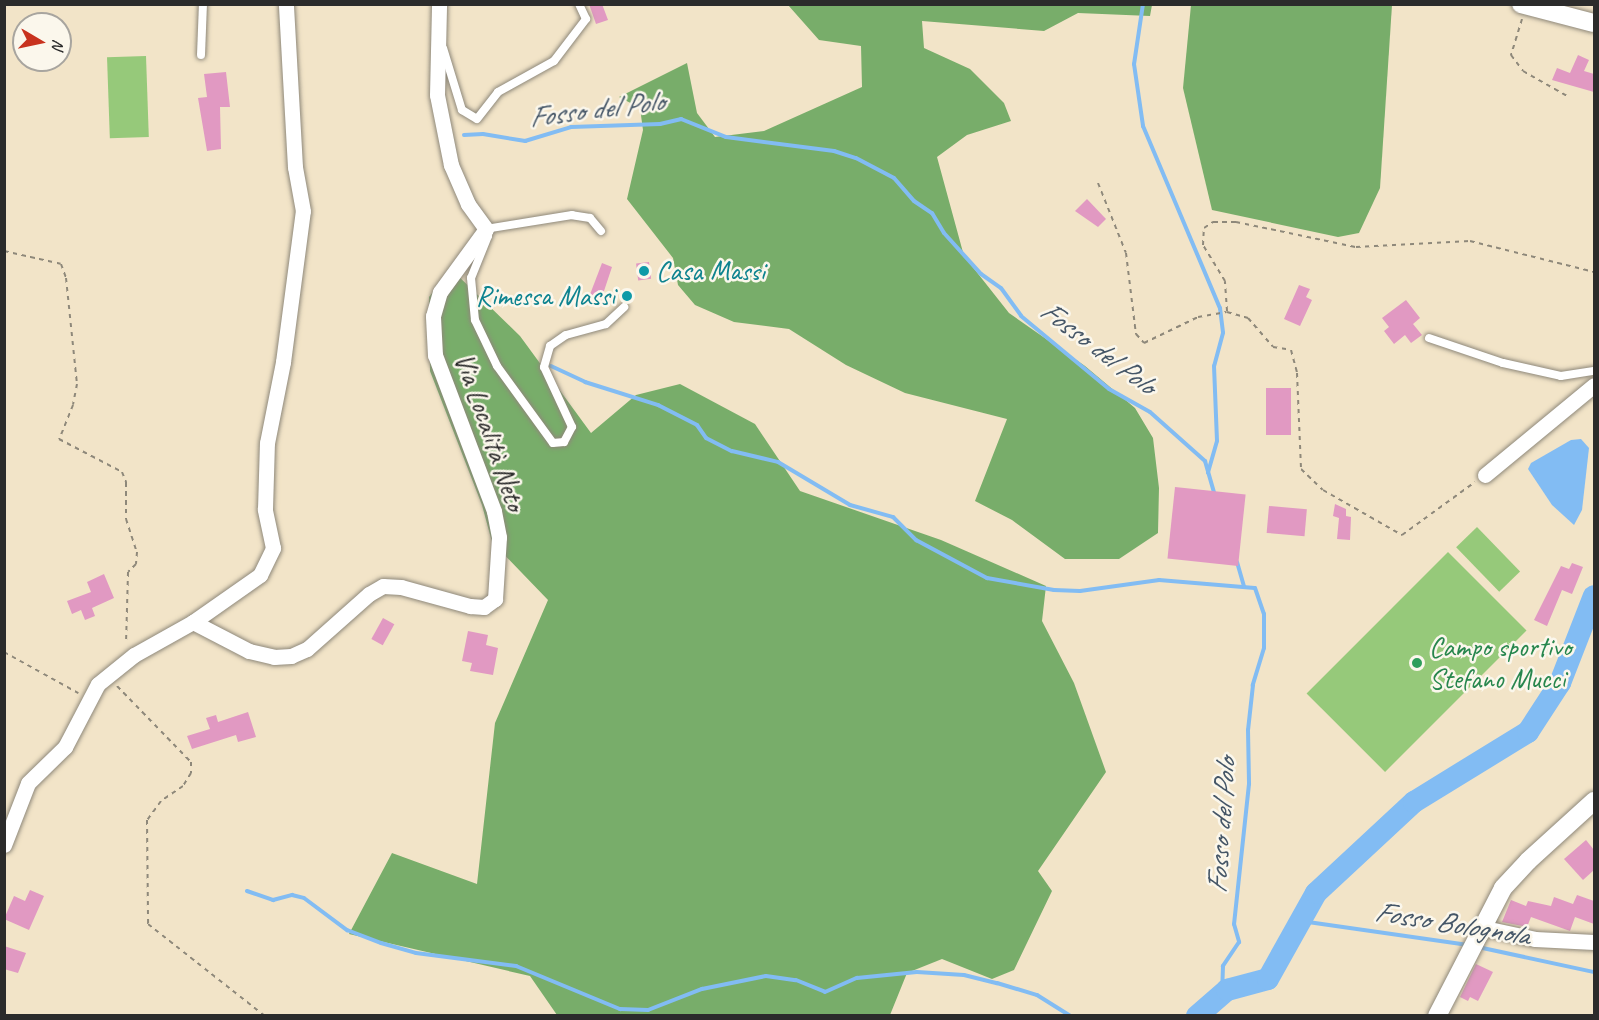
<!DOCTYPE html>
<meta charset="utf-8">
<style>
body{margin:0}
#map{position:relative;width:1599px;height:1020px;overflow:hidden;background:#f2e4c8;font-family:Caveat,sans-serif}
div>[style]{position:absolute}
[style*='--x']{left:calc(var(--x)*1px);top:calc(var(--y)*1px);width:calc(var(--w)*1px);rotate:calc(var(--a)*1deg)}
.green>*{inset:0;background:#96c97a;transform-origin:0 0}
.forest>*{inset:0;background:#78ad6a}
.water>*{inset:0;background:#82bcf3}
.stream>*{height:4px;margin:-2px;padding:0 2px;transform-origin:2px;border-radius:2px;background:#82bcf3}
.river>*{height:22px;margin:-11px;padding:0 11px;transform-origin:11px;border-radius:11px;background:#82bcf3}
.building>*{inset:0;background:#e199c2;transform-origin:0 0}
.path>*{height:2px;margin-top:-1px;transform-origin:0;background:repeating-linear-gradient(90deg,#8e887a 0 4.5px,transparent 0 9px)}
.roads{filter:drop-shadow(0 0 2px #8e887a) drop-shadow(0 0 2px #8e887a)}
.service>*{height:8px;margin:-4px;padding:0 4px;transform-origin:4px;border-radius:4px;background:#fff}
.minor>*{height:15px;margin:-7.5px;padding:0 7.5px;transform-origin:7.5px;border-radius:7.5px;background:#fff}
.tertiary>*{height:18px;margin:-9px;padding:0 9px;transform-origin:9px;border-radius:9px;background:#fff}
.dots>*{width:16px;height:16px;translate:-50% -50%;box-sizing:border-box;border:3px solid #fbf7ec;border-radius:50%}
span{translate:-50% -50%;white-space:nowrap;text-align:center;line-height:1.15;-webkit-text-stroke:5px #fbf7ec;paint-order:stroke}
.culture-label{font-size:28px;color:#0d838f}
.left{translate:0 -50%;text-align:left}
.right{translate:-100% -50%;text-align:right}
.street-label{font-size:28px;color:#2b2b2b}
.leisure-label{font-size:28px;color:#27864d}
.water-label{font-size:30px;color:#455667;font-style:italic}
.frame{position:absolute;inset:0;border:6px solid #2b2b2b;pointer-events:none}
.north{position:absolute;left:12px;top:12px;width:60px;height:60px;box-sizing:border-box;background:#fbf7ec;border:2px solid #a8a59f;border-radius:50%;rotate:99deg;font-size:16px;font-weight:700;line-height:24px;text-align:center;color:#2b2b2b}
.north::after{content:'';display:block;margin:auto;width:21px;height:27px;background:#c8321e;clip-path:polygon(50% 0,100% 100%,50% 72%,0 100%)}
</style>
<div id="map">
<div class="green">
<i style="left:146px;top:56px;width:81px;height:39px;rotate:88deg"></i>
<i style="left:1477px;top:527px;width:62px;height:29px;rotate:46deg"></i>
<i style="left:1448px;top:552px;width:111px;height:200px;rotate:45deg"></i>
</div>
<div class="forest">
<i style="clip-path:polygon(788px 5px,1152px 5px,1150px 16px,1078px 13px,1044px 31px,922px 21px,924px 48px,970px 69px,1004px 103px,1011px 121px,967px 135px,937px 157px,964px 256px,1009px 313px,1085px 366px,1135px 408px,1153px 438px,1159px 488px,1158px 533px,1119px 559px,1065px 559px,1012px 520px,975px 501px,1007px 419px,905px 393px,846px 365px,789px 329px,734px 322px,695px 305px,678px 285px,673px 258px,627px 199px,643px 130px,640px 108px,619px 97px,687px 63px,697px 113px,715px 137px,764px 131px,862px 87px,861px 46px,819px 40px)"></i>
<i style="clip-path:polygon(1191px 5px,1392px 5px,1380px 188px,1359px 233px,1338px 237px,1212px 210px,1183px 88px)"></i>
<i style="clip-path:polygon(451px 269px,520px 336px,591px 433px,636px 395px,680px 384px,755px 424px,800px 491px,941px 540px,1046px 586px,1042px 621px,1074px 683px,1106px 772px,1038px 871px,1052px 891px,1014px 970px,992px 979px,942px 959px,907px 973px,890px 1015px,557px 1015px,530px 976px,349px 934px,392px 853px,477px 884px,495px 723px,548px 600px,492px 542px,482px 505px,430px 371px,429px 297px)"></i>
</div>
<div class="water">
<i style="clip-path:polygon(1581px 439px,1589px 448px,1582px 510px,1574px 525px,1552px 505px,1528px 469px,1531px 463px,1571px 440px)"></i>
</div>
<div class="stream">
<i style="--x:1143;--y:4;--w:61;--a:98.5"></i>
<i style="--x:1134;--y:64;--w:63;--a:81.7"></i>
<i style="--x:1143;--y:126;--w:198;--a:67.1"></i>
<i style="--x:1220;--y:308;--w:25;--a:83"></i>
<i style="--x:1223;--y:333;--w:34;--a:105"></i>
<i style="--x:1214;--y:366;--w:75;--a:87.7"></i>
<i style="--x:1217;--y:441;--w:33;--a:106"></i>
<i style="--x:464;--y:135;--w:19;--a:-3"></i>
<i style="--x:483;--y:134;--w:43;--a:9.5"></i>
<i style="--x:525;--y:141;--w:48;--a:-16.9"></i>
<i style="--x:571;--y:127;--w:89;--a:-1.9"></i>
<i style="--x:660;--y:124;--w:22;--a:-13"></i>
<i style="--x:681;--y:119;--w:48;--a:21.8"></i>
<i style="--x:726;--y:137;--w:109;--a:7.4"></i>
<i style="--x:834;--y:151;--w:23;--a:18"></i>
<i style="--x:856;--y:158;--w:43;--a:27.8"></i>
<i style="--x:894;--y:178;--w:30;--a:49"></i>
<i style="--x:914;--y:201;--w:22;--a:34"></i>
<i style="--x:932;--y:213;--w:23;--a:59"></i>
<i style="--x:944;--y:233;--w:55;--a:47.9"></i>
<i style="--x:981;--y:274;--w:24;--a:35"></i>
<i style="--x:1001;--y:288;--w:34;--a:54"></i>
<i style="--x:1021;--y:316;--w:114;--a:39.7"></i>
<i style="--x:1109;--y:389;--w:47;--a:29.3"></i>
<i style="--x:1150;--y:412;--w:74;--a:41.7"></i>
<i style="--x:1205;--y:461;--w:35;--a:74"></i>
<i style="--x:551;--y:366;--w:38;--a:25"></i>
<i style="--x:585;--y:382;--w:77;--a:17.5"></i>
<i style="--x:658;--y:405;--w:44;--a:27.1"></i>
<i style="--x:697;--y:425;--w:16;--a:55"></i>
<i style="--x:706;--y:438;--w:29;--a:27"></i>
<i style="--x:732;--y:451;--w:47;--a:13.4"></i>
<i style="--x:778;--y:462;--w:84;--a:30.8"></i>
<i style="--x:850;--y:505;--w:45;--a:15.6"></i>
<i style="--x:893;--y:517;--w:33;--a:45"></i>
<i style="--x:916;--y:540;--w:81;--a:28.2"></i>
<i style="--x:987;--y:578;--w:68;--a:10.2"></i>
<i style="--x:1054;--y:590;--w:26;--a:2"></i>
<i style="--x:1080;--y:591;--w:80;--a:-7.9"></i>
<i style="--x:1159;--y:580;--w:96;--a:4.8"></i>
<i style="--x:1255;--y:588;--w:28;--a:71"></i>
<i style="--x:1264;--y:614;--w:34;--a:90"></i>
<i style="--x:1264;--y:648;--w:39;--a:107"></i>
<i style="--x:1253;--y:685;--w:45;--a:96.3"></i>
<i style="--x:1248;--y:730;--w:54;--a:88.9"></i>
<i style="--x:1249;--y:784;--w:141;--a:96.1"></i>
<i style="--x:1234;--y:924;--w:19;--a:74"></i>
<i style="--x:1239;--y:942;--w:29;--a:124"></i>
<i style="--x:1223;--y:966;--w:28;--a:92"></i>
<i style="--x:1237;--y:562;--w:25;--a:74"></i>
<i style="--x:247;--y:891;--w:28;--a:19"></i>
<i style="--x:273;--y:900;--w:20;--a:-15"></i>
<i style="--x:292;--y:895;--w:12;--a:14"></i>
<i style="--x:304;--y:898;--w:54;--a:36.7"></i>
<i style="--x:347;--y:930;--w:36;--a:21"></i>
<i style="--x:381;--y:943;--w:36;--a:16"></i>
<i style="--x:416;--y:953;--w:101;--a:7.4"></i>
<i style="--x:516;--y:966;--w:113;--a:22.5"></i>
<i style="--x:620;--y:1009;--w:28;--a:2"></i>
<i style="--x:648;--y:1010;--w:58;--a:-21.3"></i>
<i style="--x:702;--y:989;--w:65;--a:-11.5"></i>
<i style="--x:766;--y:976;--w:30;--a:8"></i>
<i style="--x:796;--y:980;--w:31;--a:22"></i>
<i style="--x:825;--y:992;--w:35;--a:-24"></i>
<i style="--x:857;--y:978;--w:60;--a:-5.7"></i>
<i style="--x:917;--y:972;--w:47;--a:3.7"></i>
<i style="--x:964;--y:975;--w:34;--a:14"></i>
<i style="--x:997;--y:983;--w:42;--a:16.7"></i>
<i style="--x:1037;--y:995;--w:40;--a:32"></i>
<i style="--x:1301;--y:921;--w:169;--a:8.2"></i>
<i style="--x:1478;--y:947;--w:119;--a:12.2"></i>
</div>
<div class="river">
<i style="--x:1197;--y:1016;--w:40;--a:-41"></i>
<i style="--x:1227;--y:990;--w:42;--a:-15"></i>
<i style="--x:1268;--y:979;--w:98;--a:-60.8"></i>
<i style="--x:1316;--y:893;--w:134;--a:-42.9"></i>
<i style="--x:1414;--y:802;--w:134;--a:-31.6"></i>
<i style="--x:1528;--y:732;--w:59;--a:-56.9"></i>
<i style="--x:1560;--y:683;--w:93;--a:-68.7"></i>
</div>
<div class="building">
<i style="clip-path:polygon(589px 4px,602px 4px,608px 20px,596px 24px)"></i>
<i style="clip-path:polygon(1578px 55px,1589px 60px,1584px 71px,1594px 74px,1594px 92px,1552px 80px,1557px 68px,1570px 73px)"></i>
<i style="clip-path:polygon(226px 72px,230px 107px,220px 107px,221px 149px,207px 151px,198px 98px,207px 97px,204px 74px)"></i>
<i style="clip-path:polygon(1087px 199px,1106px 219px,1098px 227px,1075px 211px)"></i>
<i style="left:649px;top:262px;width:17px;height:13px;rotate:83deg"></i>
<i style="clip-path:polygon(602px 263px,612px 267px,601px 300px,596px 300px,589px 297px)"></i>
<i style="clip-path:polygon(1299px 285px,1310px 289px,1306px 297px,1312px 300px,1300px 326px,1284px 319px)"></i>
<i style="clip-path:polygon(1406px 300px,1420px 318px,1413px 324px,1422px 335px,1411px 343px,1405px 335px,1394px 344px,1384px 331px,1389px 327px,1382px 318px)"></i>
<i style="left:1266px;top:388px;width:25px;height:47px"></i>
<i style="left:1175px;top:487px;width:71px;height:72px;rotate:6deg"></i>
<i style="clip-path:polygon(1335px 504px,1346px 509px,1346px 516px,1351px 517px,1350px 540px,1337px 539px,1339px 518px,1333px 516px)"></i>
<i style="left:1269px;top:506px;width:38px;height:27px;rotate:5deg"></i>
<i style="clip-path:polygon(1572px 563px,1583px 567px,1572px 594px,1562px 590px,1547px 626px,1534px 620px,1561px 566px,1569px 569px)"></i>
<i style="clip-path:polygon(104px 574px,114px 598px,92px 608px,95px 616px,85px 620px,81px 610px,72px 614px,67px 601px,91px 592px,87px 582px)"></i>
<i style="left:383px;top:618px;width:13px;height:24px;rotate:29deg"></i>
<i style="clip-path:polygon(468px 631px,488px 635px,486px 645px,498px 648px,493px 675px,470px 671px,472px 663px,462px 661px)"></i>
<i style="clip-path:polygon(248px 712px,256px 737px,238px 742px,236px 735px,192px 749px,187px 736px,210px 729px,206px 718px,216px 715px,218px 722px)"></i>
<i style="clip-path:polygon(1586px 840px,1594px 850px,1594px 870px,1583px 880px,1564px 859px)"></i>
<i style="clip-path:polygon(30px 890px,44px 896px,29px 930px,4px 919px,14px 896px,25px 901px)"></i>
<i style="clip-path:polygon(1577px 895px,1594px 901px,1594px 924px,1575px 917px,1570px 931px,1531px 917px,1527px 927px,1502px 922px,1511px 900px,1526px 906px,1528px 901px,1551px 906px,1554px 897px,1573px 904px)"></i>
<i style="clip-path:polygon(4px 946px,26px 953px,18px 973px,4px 969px)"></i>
<i style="clip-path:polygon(1476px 964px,1493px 972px,1478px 1001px,1470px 997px,1468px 1001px,1460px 997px)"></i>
</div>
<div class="path">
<i style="--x:1522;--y:19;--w:38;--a:107"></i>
<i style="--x:1511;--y:55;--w:20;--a:53"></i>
<i style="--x:1523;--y:71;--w:53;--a:29.5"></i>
<i style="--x:4;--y:147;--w:3;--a:90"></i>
<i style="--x:1098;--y:183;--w:75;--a:68.2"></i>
<i style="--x:1126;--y:253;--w:82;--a:83"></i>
<i style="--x:1136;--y:334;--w:12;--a:48"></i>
<i style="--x:1144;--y:343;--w:60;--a:-25.7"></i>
<i style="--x:1198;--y:317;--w:29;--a:-10"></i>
<i style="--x:1227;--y:312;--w:22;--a:16"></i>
<i style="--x:1248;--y:318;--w:38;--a:49"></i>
<i style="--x:1273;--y:347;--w:18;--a:9"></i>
<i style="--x:1291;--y:350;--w:24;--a:75"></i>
<i style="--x:1297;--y:373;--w:96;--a:87.6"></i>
<i style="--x:1301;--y:469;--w:30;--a:44"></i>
<i style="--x:1323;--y:490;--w:91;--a:29.7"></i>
<i style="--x:1402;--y:535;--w:90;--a:-36"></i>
<i style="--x:4;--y:251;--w:58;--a:12.8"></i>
<i style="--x:61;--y:264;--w:15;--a:70"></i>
<i style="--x:66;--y:278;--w:107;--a:84.1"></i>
<i style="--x:77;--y:384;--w:21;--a:101"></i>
<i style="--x:73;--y:405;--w:37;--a:112"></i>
<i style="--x:59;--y:439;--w:71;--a:27.6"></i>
<i style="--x:122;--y:472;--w:11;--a:68"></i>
<i style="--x:126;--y:482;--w:37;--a:90"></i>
<i style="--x:126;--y:519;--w:35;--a:72"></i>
<i style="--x:137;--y:552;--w:12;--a:95"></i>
<i style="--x:136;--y:564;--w:11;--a:135"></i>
<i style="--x:128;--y:572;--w:71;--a:91.6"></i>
<i style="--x:1227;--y:311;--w:30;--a:-94"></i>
<i style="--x:1225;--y:281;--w:42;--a:-121.4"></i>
<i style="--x:1203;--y:245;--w:17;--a:-87"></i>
<i style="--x:1204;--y:228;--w:11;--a:-34"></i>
<i style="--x:1213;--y:222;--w:23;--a:0"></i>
<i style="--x:1236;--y:222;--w:123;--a:11.8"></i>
<i style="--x:1356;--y:247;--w:114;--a:-3"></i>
<i style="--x:1470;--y:241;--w:128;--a:14"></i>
<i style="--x:4;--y:652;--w:85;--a:29"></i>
<i style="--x:117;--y:686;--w:106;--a:45.8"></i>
<i style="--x:191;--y:762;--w:11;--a:90"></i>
<i style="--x:191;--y:773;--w:15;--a:122"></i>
<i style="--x:183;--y:786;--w:27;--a:146"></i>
<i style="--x:161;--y:801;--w:24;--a:126"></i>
<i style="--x:147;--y:820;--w:104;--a:89.4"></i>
<i style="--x:148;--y:924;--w:149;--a:38.2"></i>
</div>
<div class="roads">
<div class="service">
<i style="--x:443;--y:48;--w:65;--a:73"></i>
<i style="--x:462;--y:110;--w:17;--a:31"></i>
<i style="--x:477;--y:119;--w:34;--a:-52"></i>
<i style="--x:498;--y:92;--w:64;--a:-29"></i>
<i style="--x:554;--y:61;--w:53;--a:-52.7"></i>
<i style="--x:586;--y:19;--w:17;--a:-115"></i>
<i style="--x:201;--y:55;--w:51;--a:-87.8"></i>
<i style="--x:601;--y:231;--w:17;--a:-130"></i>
<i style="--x:590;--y:218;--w:18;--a:-171"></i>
<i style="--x:572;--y:215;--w:87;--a:170.8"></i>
<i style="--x:486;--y:229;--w:7;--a:74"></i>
<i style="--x:488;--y:236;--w:45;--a:112"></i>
<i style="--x:471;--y:278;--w:42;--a:84.6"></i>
<i style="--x:475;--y:320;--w:51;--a:64.4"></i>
<i style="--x:497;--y:366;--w:95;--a:54"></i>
<i style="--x:553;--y:443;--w:11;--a:-5"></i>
<i style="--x:564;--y:442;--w:17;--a:-62"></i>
<i style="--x:572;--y:427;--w:66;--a:-115"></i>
<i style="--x:544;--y:367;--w:22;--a:-74"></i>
<i style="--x:550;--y:346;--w:19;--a:-35"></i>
<i style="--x:566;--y:335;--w:41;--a:-15.4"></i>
<i style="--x:606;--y:324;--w:25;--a:-43"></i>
<i style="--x:1429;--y:338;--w:78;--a:18.7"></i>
<i style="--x:1503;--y:363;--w:59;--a:12.6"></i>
<i style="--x:1561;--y:376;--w:33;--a:-9"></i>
</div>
<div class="minor">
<i style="--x:1485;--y:475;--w:141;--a:-39.5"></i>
<i style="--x:193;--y:622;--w:63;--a:27.4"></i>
<i style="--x:249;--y:651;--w:26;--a:13"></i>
<i style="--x:274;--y:657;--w:17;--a:-3"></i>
<i style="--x:291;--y:656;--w:17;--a:-24"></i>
<i style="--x:307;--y:649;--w:83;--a:-41.6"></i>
<i style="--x:369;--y:594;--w:16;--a:-30"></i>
<i style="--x:383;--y:586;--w:18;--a:3"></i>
<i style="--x:401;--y:587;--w:72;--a:15.4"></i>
<i style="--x:470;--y:606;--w:14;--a:4"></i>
<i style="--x:484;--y:607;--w:14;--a:-36"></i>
<i style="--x:495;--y:599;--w:62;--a:-86.3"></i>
<i style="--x:499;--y:537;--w:26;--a:-101"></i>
<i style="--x:494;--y:511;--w:167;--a:-110.7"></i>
<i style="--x:435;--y:355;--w:39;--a:-93"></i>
<i style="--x:433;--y:316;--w:25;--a:-74"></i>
<i style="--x:440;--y:292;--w:78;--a:-53.9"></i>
<i style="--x:486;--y:229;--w:31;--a:-126"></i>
<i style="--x:468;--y:204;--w:43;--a:-113.6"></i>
<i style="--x:451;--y:165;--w:71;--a:-101.3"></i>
<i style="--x:437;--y:95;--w:91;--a:-88.7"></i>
<i style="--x:4;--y:845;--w:66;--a:-68.8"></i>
<i style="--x:28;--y:783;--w:52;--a:-44.2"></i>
<i style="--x:65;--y:747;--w:71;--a:-62.4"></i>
<i style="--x:98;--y:684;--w:46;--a:-38.9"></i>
<i style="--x:134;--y:655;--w:68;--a:-29.2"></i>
<i style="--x:193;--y:622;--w:82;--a:-35"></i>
<i style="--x:260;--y:575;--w:30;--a:-64"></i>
<i style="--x:273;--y:548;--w:40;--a:-102"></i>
<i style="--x:265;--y:509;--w:66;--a:-88.3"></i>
<i style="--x:267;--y:443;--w:83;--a:-78.8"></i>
<i style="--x:283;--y:362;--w:152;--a:-82.5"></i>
<i style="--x:303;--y:211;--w:45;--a:-100.3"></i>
<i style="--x:295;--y:167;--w:163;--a:-93.2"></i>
<i style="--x:1480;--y:927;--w:56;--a:12.3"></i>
<i style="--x:1535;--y:939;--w:59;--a:2.9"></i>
</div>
<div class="tertiary">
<i style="--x:1521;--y:4;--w:75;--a:14.6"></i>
<i style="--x:1437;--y:1016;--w:144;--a:-62.7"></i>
<i style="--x:1503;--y:888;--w:37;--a:-47"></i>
<i style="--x:1528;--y:861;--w:89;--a:-42.3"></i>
</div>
</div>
<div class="dots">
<i style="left:644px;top:271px;background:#0f9aa8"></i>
<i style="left:627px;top:296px;background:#0f9aa8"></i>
<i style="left:1417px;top:663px;background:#2e9e5b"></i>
</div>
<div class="culture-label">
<span class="left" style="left:656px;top:271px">Casa Massi</span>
<span class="right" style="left:615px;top:296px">Rimessa Massi</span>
</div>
<div class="street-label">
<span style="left:490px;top:432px;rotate:71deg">Via Località Neto</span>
</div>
<div class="leisure-label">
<span class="left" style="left:1429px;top:663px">Campo sportivo<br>Stefano Mucci</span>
</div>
<div class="water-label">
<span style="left:596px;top:109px;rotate:-7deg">Fosso del Polo</span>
<span style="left:1098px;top:347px;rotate:37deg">Fosso del Polo</span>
<span style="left:1221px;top:826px;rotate:-86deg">Fosso del Polo</span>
<span style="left:1452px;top:923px;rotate:9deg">Fosso Bolognola</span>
</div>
<div class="frame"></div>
<div class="north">N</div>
</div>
